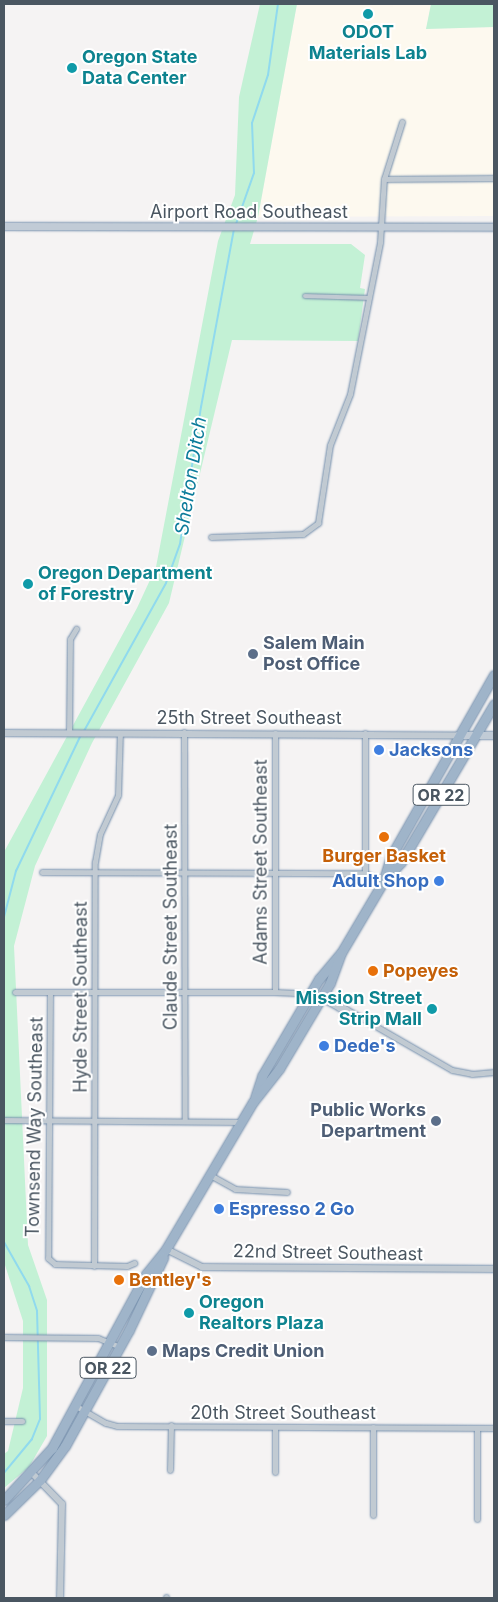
<!DOCTYPE html>
<style>
body{margin:0}
#map{position:relative;width:498px;height:1602px;overflow:hidden;background:#f5f3f3;font-family:Inter,sans-serif}
div>[style]{position:absolute}
[style*='--x']{left:calc(var(--x)*1px);top:calc(var(--y)*1px);width:calc(var(--w)*1px);rotate:calc(var(--a)*1deg)}
.commercial>*{inset:0;background:#fdf9ef}
.green>*{inset:0;background:#c3f1d5}
.stream>*{height:2px;margin:-1px;padding:0 1px;transform-origin:1px;border-radius:1px;background:#90daee}
.roads{filter:drop-shadow(0 0 1px #7690ad) drop-shadow(0 0 1px #7690ad)}
.pedestrian>*{height:4px;margin:-2px;padding:0 2px;transform-origin:2px;border-radius:2px;background:#c1cad2}
.minor>*{height:5px;margin:-2.5px;padding:0 2.5px;transform-origin:2.5px;border-radius:2.5px;background:#c1cad2}
.tertiary>*{height:6px;margin:-3px;padding:0 3px;transform-origin:3px;border-radius:3px;background:#c1cad2}
.secondary>*{height:7px;margin:-3.5px;padding:0 3.5px;transform-origin:3.5px;border-radius:3.5px;background:#c1cbd6}
.trunk>*{height:9px;margin:-4.5px;padding:0 4.5px;transform-origin:4.5px;border-radius:4.5px;background:#9fb4c9}
.dots>*{width:14px;height:14px;translate:-50% -50%;box-sizing:border-box;border:2px solid #fff;border-radius:50%}
span{translate:-50% -50%;white-space:nowrap;text-align:center;line-height:1.15;-webkit-text-stroke:4px #fff;paint-order:stroke}
.shield-label span{padding:1px 4px;background:#fff;border:1px solid;border-radius:4px;-webkit-text-stroke-width:0}
.shield-label{font-size:16px;color:#4a5661;font-weight:700}
.culture-label{font-size:18px;color:#0d838f;font-weight:700}
.left{translate:0 -50%;text-align:left}
.right{translate:-100% -50%;text-align:right}
.street-label{font-size:18px;color:#4a5661}
.service-label{font-size:18px;color:#4e5e75;font-weight:700}
.shop-label{font-size:18px;color:#366cbe;font-weight:700}
.food-label{font-size:18px;color:#c56008;font-weight:700}
.water-label{font-size:19px;color:#0c7c9b;font-style:italic}
.frame{position:absolute;inset:0;border:5px solid #4a5661;pointer-events:none}
</style>
<div id="map">
<div class="commercial">
<i style="clip-path:polygon(297px 4px,431px 4px,426px 29px,494px 27px,494px 216px,258px 217px)"></i>
</div>
<div class="green">
<i style="clip-path:polygon(260px 4px,297px 4px,258px 217px,250px 244px,351px 244px,365px 255px,360px 288px,365px 289px,358px 341px,232px 340px,169px 603px,92px 743px,35px 866px,14px 946px,28px 1245px,47px 1300px,47px 1436px,29px 1467px,4px 1488px,4px 1454px,8px 1451px,23px 1388px,23px 1321px,4px 1262px,4px 852px,137px 608px,156px 567px,218px 241px,235px 195px,239px 97px)"></i>
<i style="clip-path:polygon(431px 4px,494px 4px,494px 27px,426px 29px)"></i>
</div>
<div class="stream">
<i style="--x:236;--y:224;--w:54;--a:-70.6"></i>
<i style="--x:254;--y:173;--w:50;--a:-92.3"></i>
<i style="--x:252;--y:123;--w:51;--a:-71.6"></i>
<i style="--x:268;--y:75;--w:72;--a:-82"></i>
<i style="--x:84;--y:731;--w:169;--a:-61"></i>
<i style="--x:166;--y:583;--w:41;--a:-70.3"></i>
<i style="--x:180;--y:544;--w:139;--a:-81.3"></i>
<i style="--x:201;--y:407;--w:181;--a:-79.5"></i>
<i style="--x:4;--y:917;--w:48;--a:-75.4"></i>
<i style="--x:16;--y:871;--w:151;--a:-64.5"></i>
<i style="--x:4;--y:1242;--w:51;--a:60.4"></i>
<i style="--x:29;--y:1286;--w:26;--a:72"></i>
<i style="--x:37;--y:1311;--w:108;--a:88.4"></i>
<i style="--x:40;--y:1419;--w:22;--a:112"></i>
<i style="--x:32;--y:1439;--w:44;--a:129.5"></i>
</div>
<div class="roads">
<div class="pedestrian">
<i style="--x:305;--y:296;--w:64;--a:1.8"></i>
</div>
<div class="minor">
<i style="--x:384;--y:179;--w:110;--a:-0.5"></i>
<i style="--x:211;--y:537;--w:92;--a:-1.9"></i>
<i style="--x:303;--y:534;--w:19;--a:-36"></i>
<i style="--x:318;--y:523;--w:79;--a:-81.3"></i>
<i style="--x:330;--y:445;--w:55;--a:-68.6"></i>
<i style="--x:350;--y:394;--w:155;--a:-78.8"></i>
<i style="--x:380;--y:242;--w:63;--a:-86.4"></i>
<i style="--x:384;--y:179;--w:60;--a:-72.5"></i>
<i style="--x:184;--y:732;--w:389;--a:89.9"></i>
<i style="--x:69;--y:733;--w:94;--a:-89.4"></i>
<i style="--x:70;--y:639;--w:12;--a:-59"></i>
<i style="--x:365;--y:733;--w:140;--a:90"></i>
<i style="--x:42;--y:872;--w:323;--a:0.2"></i>
<i style="--x:365;--y:873;--w:20;--a:27"></i>
<i style="--x:15;--y:992;--w:260;--a:0"></i>
<i style="--x:275;--y:992;--w:21;--a:3"></i>
<i style="--x:296;--y:993;--w:13;--a:29"></i>
<i style="--x:50;--y:992;--w:266;--a:90.4"></i>
<i style="--x:48;--y:1258;--w:9;--a:41"></i>
<i style="--x:55;--y:1264;--w:72;--a:1.6"></i>
<i style="--x:127;--y:1266;--w:8;--a:-23"></i>
<i style="--x:275;--y:992;--w:259;--a:-90"></i>
<i style="--x:324;--y:992;--w:28;--a:38"></i>
<i style="--x:346;--y:1009;--w:122;--a:29.9"></i>
<i style="--x:452;--y:1070;--w:20;--a:11"></i>
<i style="--x:472;--y:1074;--w:22;--a:-5"></i>
<i style="--x:321;--y:998;--w:21;--a:29"></i>
<i style="--x:339;--y:1008;--w:7;--a:8"></i>
<i style="--x:4;--y:1120;--w:236;--a:0.5"></i>
<i style="--x:210;--y:1175;--w:29;--a:29"></i>
<i style="--x:235;--y:1189;--w:52;--a:3.3"></i>
<i style="--x:94;--y:1266;--w:404;--a:-89.9"></i>
<i style="--x:95;--y:862;--w:28;--a:-80"></i>
<i style="--x:100;--y:834;--w:43;--a:-65.2"></i>
<i style="--x:118;--y:795;--w:62;--a:-88.2"></i>
<i style="--x:4;--y:1337;--w:94;--a:0.6"></i>
<i style="--x:98;--y:1338;--w:24;--a:22"></i>
<i style="--x:76;--y:1406;--w:34;--a:30"></i>
<i style="--x:106;--y:1423;--w:11;--a:15"></i>
<i style="--x:117;--y:1426;--w:377;--a:0.3"></i>
<i style="--x:4;--y:1421;--w:18;--a:0"></i>
<i style="--x:170;--y:1470;--w:45;--a:-88.7"></i>
<i style="--x:275;--y:1472;--w:45;--a:-90"></i>
<i style="--x:373;--y:1515;--w:88;--a:-90"></i>
<i style="--x:477;--y:1519;--w:91;--a:-90"></i>
<i style="--x:166;--y:1598;--w:1;--a:-90"></i>
</div>
<div class="tertiary">
<i style="--x:4;--y:733;--w:454;--a:0.3"></i>
<i style="--x:166;--y:1249;--w:40;--a:26.6"></i>
<i style="--x:202;--y:1267;--w:292;--a:0.4"></i>
<i style="--x:32;--y:1473;--w:43;--a:45.9"></i>
<i style="--x:62;--y:1504;--w:94;--a:91.2"></i>
</div>
<div class="secondary">
<i style="--x:4;--y:226;--w:490;--a:0.1"></i>
<i style="--x:458;--y:735;--w:36;--a:0"></i>
</div>
<div class="trunk">
<i style="--x:384;--y:879;--w:24;--a:-73"></i>
<i style="--x:391;--y:856;--w:208;--a:-60.4"></i>
<i style="--x:255;--y:1098;--w:23;--a:-72"></i>
<i style="--x:262;--y:1076;--w:113;--a:-59.6"></i>
<i style="--x:319;--y:979;--w:34;--a:-50"></i>
<i style="--x:341;--y:953;--w:82;--a:-59.4"></i>
<i style="--x:383;--y:882;--w:27;--a:-48"></i>
<i style="--x:401;--y:862;--w:183;--a:-59.5"></i>
<i style="--x:4;--y:1500;--w:71;--a:-47.3"></i>
<i style="--x:52;--y:1448;--w:198;--a:-61.6"></i>
<i style="--x:146;--y:1274;--w:32;--a:-51"></i>
<i style="--x:166;--y:1249;--w:171;--a:-59.4"></i>
<i style="--x:253;--y:1102;--w:42;--a:-51.8"></i>
<i style="--x:279;--y:1069;--w:100;--a:-59.3"></i>
<i style="--x:330;--y:983;--w:32;--a:-70"></i>
<i style="--x:4;--y:1515;--w:50;--a:-44.2"></i>
<i style="--x:40;--y:1480;--w:42;--a:-53.7"></i>
<i style="--x:65;--y:1446;--w:132;--a:-61.1"></i>
<i style="--x:129;--y:1330;--w:80;--a:-64.7"></i>
</div>
</div>
<div class="dots">
<i style="left:368px;top:14px;background:#0f9aa8"></i>
<i style="left:72px;top:68px;background:#0f9aa8"></i>
<i style="left:28px;top:584px;background:#0f9aa8"></i>
<i style="left:253px;top:654px;background:#5c6f8a"></i>
<i style="left:379px;top:750px;background:#3f7fe0"></i>
<i style="left:384px;top:837px;background:#e8710a"></i>
<i style="left:439px;top:881px;background:#3f7fe0"></i>
<i style="left:373px;top:971px;background:#e8710a"></i>
<i style="left:432px;top:1009px;background:#0f9aa8"></i>
<i style="left:324px;top:1046px;background:#3f7fe0"></i>
<i style="left:436px;top:1121px;background:#5c6f8a"></i>
<i style="left:219px;top:1209px;background:#3f7fe0"></i>
<i style="left:119px;top:1280px;background:#e8710a"></i>
<i style="left:189px;top:1313px;background:#0f9aa8"></i>
<i style="left:152px;top:1351px;background:#5c6f8a"></i>
</div>
<div class="shield-label">
<span style="left:441px;top:795px">OR 22</span>
<span style="left:108px;top:1368px">OR 22</span>
</div>
<div class="culture-label">
<span style="left:368px;top:43px">ODOT<br>Materials Lab</span>
<span class="left" style="left:82px;top:68px">Oregon State<br>Data Center</span>
<span class="left" style="left:38px;top:584px">Oregon Department<br>of Forestry</span>
<span class="right" style="left:422px;top:1009px">Mission Street<br>Strip Mall</span>
<span class="left" style="left:199px;top:1313px">Oregon<br>Realtors Plaza</span>
</div>
<div class="street-label">
<span style="left:249px;top:212px">Airport Road Southeast</span>
<span style="left:249px;top:718px">25th Street Southeast</span>
<span style="left:261px;top:862px;rotate:-90deg">Adams Street Southeast</span>
<span style="left:171px;top:927px;rotate:-90deg">Claude Street Southeast</span>
<span style="left:81px;top:997px;rotate:-90deg">Hyde Street Southeast</span>
<span style="left:35px;top:1127px;rotate:-89deg">Townsend Way Southeast</span>
<span style="left:328px;top:1253px;rotate:1deg">22nd Street Southeast</span>
<span style="left:283px;top:1413px">20th Street Southeast</span>
</div>
<div class="service-label">
<span class="left" style="left:263px;top:654px">Salem Main<br>Post Office</span>
<span class="right" style="left:426px;top:1121px">Public Works<br>Department</span>
<span class="left" style="left:162px;top:1351px">Maps Credit Union</span>
</div>
<div class="shop-label">
<span class="left" style="left:389px;top:750px">Jacksons</span>
<span class="right" style="left:429px;top:881px">Adult Shop</span>
<span class="left" style="left:334px;top:1046px">Dede's</span>
<span class="left" style="left:229px;top:1209px">Espresso 2 Go</span>
</div>
<div class="food-label">
<span style="left:384px;top:856px">Burger Basket</span>
<span class="left" style="left:383px;top:971px">Popeyes</span>
<span class="left" style="left:129px;top:1280px">Bentley's</span>
</div>
<div class="water-label">
<span style="left:191px;top:476px;rotate:-81deg">Shelton Ditch</span>
</div>
<div class="frame"></div>
</div>
